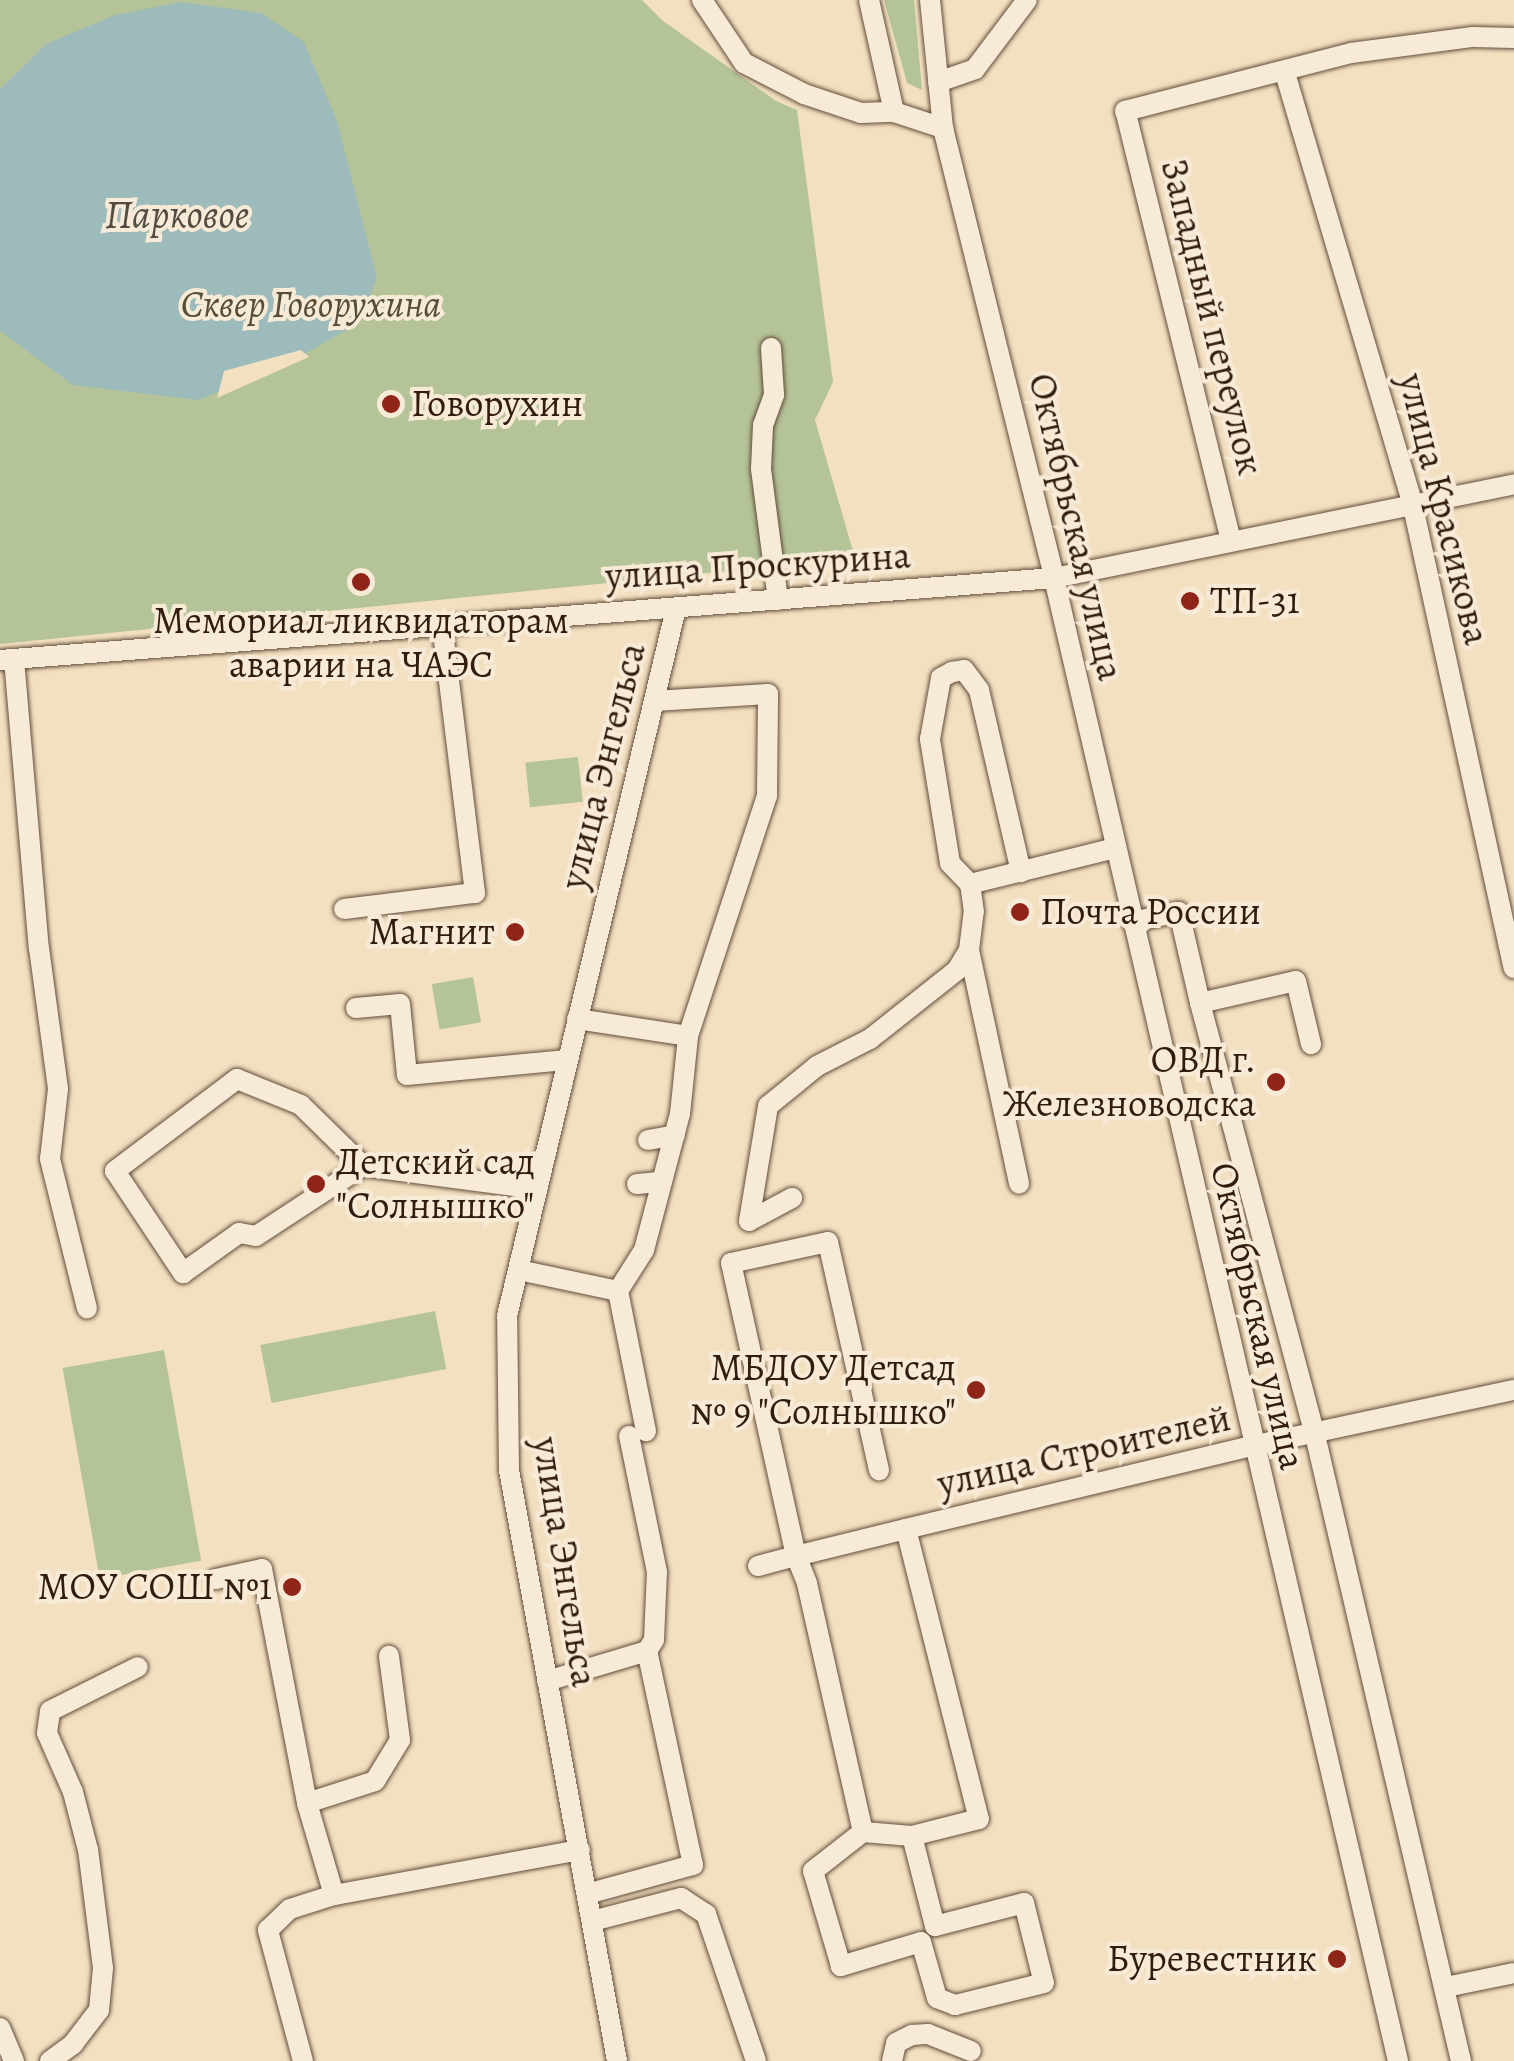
<!DOCTYPE html>
<meta charset="utf-8">
<style>
body{margin:0}
#map{position:relative;width:1514px;height:2061px;overflow:hidden;background:#f3e0c1;font-family:Alegreya,serif}
div>[style]{position:absolute}
[style*='--x']{left:calc(var(--x)*1px);top:calc(var(--y)*1px);width:calc(var(--w)*1px);rotate:calc(var(--a)*1deg)}
.green>*{inset:0;background:#b4c398;transform-origin:0 0}
.water>*{inset:0;background:#9ebbbb}
.pier>*{inset:0;background:#f3e0c1}
.roads{filter:drop-shadow(0 0 2px #624d3a) drop-shadow(0 0 2px #624d3a)}
.minor>*{height:20px;margin:-10px;padding:0 10px;transform-origin:10px;border-radius:10px;background:#f7ebd7}
.dots>*{width:28px;height:28px;translate:-50% -50%;box-sizing:border-box;border:5px solid #f7ebd7;border-radius:50%}
span{translate:-50% -50%;white-space:nowrap;text-align:center;line-height:1.15;-webkit-text-stroke:8px #f7ebd7;paint-order:stroke}
.park-label{font-size:38px;color:#584e37;font-style:italic}
.street-label{font-size:38px;color:#311c0d}
.poi-label{font-size:38px;color:#311c0d}
.left{translate:0 -50%;text-align:left}
.right{translate:-100% -50%;text-align:right}
.water-label{font-size:40px;color:#524c41;font-style:italic}
</style>
<div id="map">
<div class="green">
<i style="clip-path:polygon(0 0,642px 0,663px 21px,776px 101px,797px 110px,833px 382px,815px 420px,855px 558px,0 644px)"></i>
<i style="clip-path:polygon(884px 0,914px 0,922px 90px,907px 83px)"></i>
<i style="left:578px;top:757px;width:45px;height:53px;rotate:84deg"></i>
<i style="left:473px;top:977px;width:46px;height:42px;rotate:80deg"></i>
<i style="left:435px;top:1311px;width:59px;height:178px;rotate:79deg"></i>
<i style="left:164px;top:1350px;width:214px;height:103px;rotate:80deg"></i>
</div>
<div class="water">
<i style="clip-path:polygon(181px 2px,261px 13px,304px 42px,337px 121px,377px 278px,359px 323px,281px 367px,198px 400px,73px 385px,0 331px,0 89px,46px 44px,115px 15px)"></i>
</div>
<div class="pier">
<i style="clip-path:polygon(301px 350px,309px 357px,217px 398px,224px 371px)"></i>
</div>
<div class="roads">
<div class="minor">
<i style="--x:702;--y:0;--w:76;--a:56.3"></i>
<i style="--x:744;--y:63;--w:68;--a:27.3"></i>
<i style="--x:804;--y:94;--w:60;--a:18.4"></i>
<i style="--x:861;--y:113;--w:33;--a:-2"></i>
<i style="--x:894;--y:112;--w:52;--a:18.1"></i>
<i style="--x:869;--y:0;--w:115;--a:77.4"></i>
<i style="--x:930;--y:0;--w:129;--a:84.2"></i>
<i style="--x:943;--y:128;--w:463;--a:76.1"></i>
<i style="--x:1054;--y:578;--w:1522;--a:76.94"></i>
<i style="--x:1285;--y:73;--w:447;--a:73.5"></i>
<i style="--x:1412;--y:502;--w:477;--a:77.7"></i>
<i style="--x:938;--y:82;--w:39;--a:-19"></i>
<i style="--x:975;--y:69;--w:86;--a:-53"></i>
<i style="--x:771;--y:348;--w:47;--a:86.3"></i>
<i style="--x:774;--y:395;--w:32;--a:110"></i>
<i style="--x:763;--y:425;--w:44;--a:92.6"></i>
<i style="--x:761;--y:469;--w:132;--a:82.6"></i>
<i style="--x:1231;--y:541;--w:443;--a:-103.8"></i>
<i style="--x:1125;--y:111;--w:233;--a:-14.4"></i>
<i style="--x:1351;--y:53;--w:123;--a:-7.5"></i>
<i style="--x:1473;--y:37;--w:41;--a:1.4"></i>
<i style="--x:14;--y:659;--w:290;--a:85.1"></i>
<i style="--x:39;--y:948;--w:142;--a:82.3"></i>
<i style="--x:58;--y:1089;--w:70;--a:96.5"></i>
<i style="--x:50;--y:1159;--w:154;--a:76.1"></i>
<i style="--x:0;--y:660;--w:1057;--a:-4.45"></i>
<i style="--x:1054;--y:578;--w:470;--a:-11.5"></i>
<i style="--x:970;--y:884;--w:29;--a:-134"></i>
<i style="--x:950;--y:863;--w:126;--a:-99.2"></i>
<i style="--x:930;--y:739;--w:62;--a:-79.8"></i>
<i style="--x:941;--y:678;--w:13;--a:-29"></i>
<i style="--x:952;--y:672;--w:12;--a:-9"></i>
<i style="--x:964;--y:670;--w:25;--a:53"></i>
<i style="--x:979;--y:690;--w:187;--a:77"></i>
<i style="--x:344;--y:909;--w:132;--a:-7"></i>
<i style="--x:475;--y:893;--w:269;--a:-97"></i>
<i style="--x:1132;--y:922;--w:48;--a:-12"></i>
<i style="--x:1179;--y:912;--w:93;--a:77"></i>
<i style="--x:1200;--y:1003;--w:98;--a:-12.9"></i>
<i style="--x:1296;--y:981;--w:65;--a:76.6"></i>
<i style="--x:969;--y:950;--w:239;--a:77.9"></i>
<i style="--x:1200;--y:1003;--w:447;--a:75.1"></i>
<i style="--x:1315;--y:1435;--w:643;--a:76.87"></i>
<i style="--x:356;--y:1008;--w:44;--a:-5.2"></i>
<i style="--x:400;--y:1004;--w:71;--a:84.4"></i>
<i style="--x:407;--y:1075;--w:161;--a:-5.4"></i>
<i style="--x:577;--y:1019;--w:112;--a:8.7"></i>
<i style="--x:648;--y:1140;--w:27;--a:-10"></i>
<i style="--x:363;--y:1166;--w:87;--a:-135.5"></i>
<i style="--x:301;--y:1105;--w:69;--a:-157.9"></i>
<i style="--x:237;--y:1079;--w:153;--a:143"></i>
<i style="--x:115;--y:1171;--w:123;--a:56.3"></i>
<i style="--x:183;--y:1273;--w:69;--a:-35.5"></i>
<i style="--x:239;--y:1233;--w:17;--a:10"></i>
<i style="--x:256;--y:1236;--w:128;--a:-33.2"></i>
<i style="--x:363;--y:1166;--w:176;--a:7.5"></i>
<i style="--x:637;--y:1184;--w:25;--a:-5"></i>
<i style="--x:749;--y:1221;--w:117;--a:-80.6"></i>
<i style="--x:768;--y:1106;--w:63;--a:-39.2"></i>
<i style="--x:817;--y:1066;--w:59;--a:-27"></i>
<i style="--x:870;--y:1039;--w:111;--a:-38.4"></i>
<i style="--x:957;--y:970;--w:23;--a:-59"></i>
<i style="--x:969;--y:950;--w:38;--a:-83"></i>
<i style="--x:974;--y:912;--w:28;--a:-98"></i>
<i style="--x:970;--y:884;--w:149;--a:-13.9"></i>
<i style="--x:749;--y:1221;--w:49;--a:-28.1"></i>
<i style="--x:519;--y:1270;--w:101;--a:12"></i>
<i style="--x:618;--y:1291;--w:143;--a:78.7"></i>
<i style="--x:618;--y:1291;--w:49;--a:-57.6"></i>
<i style="--x:644;--y:1250;--w:141;--a:-75.2"></i>
<i style="--x:680;--y:1114;--w:78;--a:-84.1"></i>
<i style="--x:688;--y:1036;--w:253;--a:-71.8"></i>
<i style="--x:767;--y:796;--w:102;--a:-89.4"></i>
<i style="--x:768;--y:694;--w:114;--a:176.5"></i>
<i style="--x:906;--y:1529;--w:299;--a:75.9"></i>
<i style="--x:979;--y:1819;--w:69;--a:165.8"></i>
<i style="--x:912;--y:1836;--w:93;--a:75.7"></i>
<i style="--x:935;--y:1926;--w:92;--a:-14.5"></i>
<i style="--x:1024;--y:1903;--w:82;--a:76"></i>
<i style="--x:1044;--y:1983;--w:92;--a:166.1"></i>
<i style="--x:955;--y:2005;--w:19;--a:-159"></i>
<i style="--x:937;--y:1998;--w:58;--a:-105.9"></i>
<i style="--x:921;--y:1942;--w:84;--a:163.3"></i>
<i style="--x:841;--y:1966;--w:99;--a:-106.4"></i>
<i style="--x:813;--y:1871;--w:63;--a:-38"></i>
<i style="--x:863;--y:1832;--w:255;--a:-102.7"></i>
<i style="--x:807;--y:1583;--w:29;--a:-112"></i>
<i style="--x:796;--y:1556;--w:113;--a:-13.8"></i>
<i style="--x:906;--y:1529;--w:356;--a:-13.5"></i>
<i style="--x:1252;--y:1446;--w:268;--a:-12.1"></i>
<i style="--x:758;--y:1566;--w:39;--a:-15"></i>
<i style="--x:796;--y:1556;--w:300;--a:-102.5"></i>
<i style="--x:731;--y:1263;--w:99;--a:-12.2"></i>
<i style="--x:828;--y:1242;--w:234;--a:77.4"></i>
<i style="--x:216;--y:1579;--w:47;--a:-12.3"></i>
<i style="--x:262;--y:1569;--w:238;--a:79.1"></i>
<i style="--x:547;--y:1681;--w:104;--a:-16.7"></i>
<i style="--x:647;--y:1651;--w:13;--a:-58"></i>
<i style="--x:654;--y:1640;--w:68;--a:-87.5"></i>
<i style="--x:657;--y:1572;--w:139;--a:-101.6"></i>
<i style="--x:863;--y:1832;--w:49;--a:4.7"></i>
<i style="--x:587;--y:1894;--w:110;--a:-15.3"></i>
<i style="--x:693;--y:1865;--w:219;--a:-102.1"></i>
<i style="--x:334;--y:1895;--w:96;--a:-106.4"></i>
<i style="--x:307;--y:1803;--w:71;--a:-17.9"></i>
<i style="--x:375;--y:1781;--w:48;--a:-58.6"></i>
<i style="--x:400;--y:1740;--w:85;--a:-97.5"></i>
<i style="--x:592;--y:1921;--w:92;--a:-14.5"></i>
<i style="--x:681;--y:1898;--w:30;--a:33"></i>
<i style="--x:706;--y:1914;--w:155;--a:71.2"></i>
<i style="--x:1446;--y:1987;--w:69;--a:-11.6"></i>
<i style="--x:0;--y:2028;--w:36;--a:67"></i>
<i style="--x:50;--y:2061;--w:29;--a:-36"></i>
<i style="--x:73;--y:2044;--w:43;--a:-52.6"></i>
<i style="--x:99;--y:2010;--w:42;--a:-84.6"></i>
<i style="--x:103;--y:1968;--w:119;--a:-97.2"></i>
<i style="--x:88;--y:1850;--w:60;--a:-104.5"></i>
<i style="--x:73;--y:1792;--w:64;--a:-113.8"></i>
<i style="--x:47;--y:1733;--w:22;--a:-82"></i>
<i style="--x:50;--y:1711;--w:98;--a:-26.6"></i>
<i style="--x:303;--y:2061;--w:136;--a:-105"></i>
<i style="--x:268;--y:1930;--w:30;--a:-44"></i>
<i style="--x:290;--y:1909;--w:46;--a:-17.7"></i>
<i style="--x:334;--y:1895;--w:250;--a:-10.4"></i>
<i style="--x:617;--y:2061;--w:601;--a:-100.36"></i>
<i style="--x:509;--y:1470;--w:154;--a:-90.7"></i>
<i style="--x:507;--y:1316;--w:728;--a:-76.57"></i>
<i style="--x:892;--y:2061;--w:18;--a:-77"></i>
<i style="--x:896;--y:2043;--w:18;--a:-27"></i>
<i style="--x:912;--y:2035;--w:16;--a:-4"></i>
<i style="--x:928;--y:2034;--w:46;--a:21.6"></i>
</div>
</div>
<div class="dots">
<i style="left:391px;top:404px;background:#8f2418"></i>
<i style="left:361px;top:582px;background:#8f2418"></i>
<i style="left:1190px;top:601px;background:#8f2418"></i>
<i style="left:1020px;top:912px;background:#8f2418"></i>
<i style="left:515px;top:932px;background:#8f2418"></i>
<i style="left:1276px;top:1082px;background:#8f2418"></i>
<i style="left:316px;top:1184px;background:#8f2418"></i>
<i style="left:976px;top:1390px;background:#8f2418"></i>
<i style="left:292px;top:1587px;background:#8f2418"></i>
<i style="left:1337px;top:1959px;background:#8f2418"></i>
</div>
<div class="park-label">
<span style="left:311px;top:305px">Сквер Говорухина</span>
</div>
<div class="street-label">
<span style="left:1212px;top:317px;rotate:76deg">Западный переулок</span>
<span style="left:1444px;top:509px;rotate:76deg">улица Красикова</span>
<span style="left:1076px;top:527px;rotate:77deg">Октябрьская улица</span>
<span style="left:758px;top:566px;rotate:-4deg">улица Проскурина</span>
<span style="left:603px;top:766px;rotate:-76deg">улица Энгельса</span>
<span style="left:1258px;top:1316px;rotate:77deg">Октябрьская улица</span>
<span style="left:1084px;top:1451px;rotate:-13deg">улица Строителей</span>
<span style="left:565px;top:1562px;rotate:81deg">улица Энгельса</span>
</div>
<div class="poi-label">
<span class="left" style="left:411px;top:404px">Говорухин</span>
<span class="left" style="left:1210px;top:601px">ТП-31</span>
<span style="left:361px;top:643px">Мемориал ликвидаторам<br>аварии на ЧАЭС</span>
<span class="left" style="left:1040px;top:912px">Почта России</span>
<span class="right" style="left:495px;top:932px">Магнит</span>
<span class="right" style="left:1256px;top:1082px">ОВД г.<br>Железноводска</span>
<span class="left" style="left:336px;top:1184px">Детский сад<br>"Солнышко"</span>
<span class="right" style="left:956px;top:1390px">МБДОУ Детсад<br>№ 9 "Солнышко"</span>
<span class="right" style="left:272px;top:1587px">МОУ СОШ №1</span>
<span class="right" style="left:1317px;top:1959px">Буревестник</span>
</div>
<div class="water-label">
<span style="left:177px;top:215px">Парковое</span>
</div>
</div>
